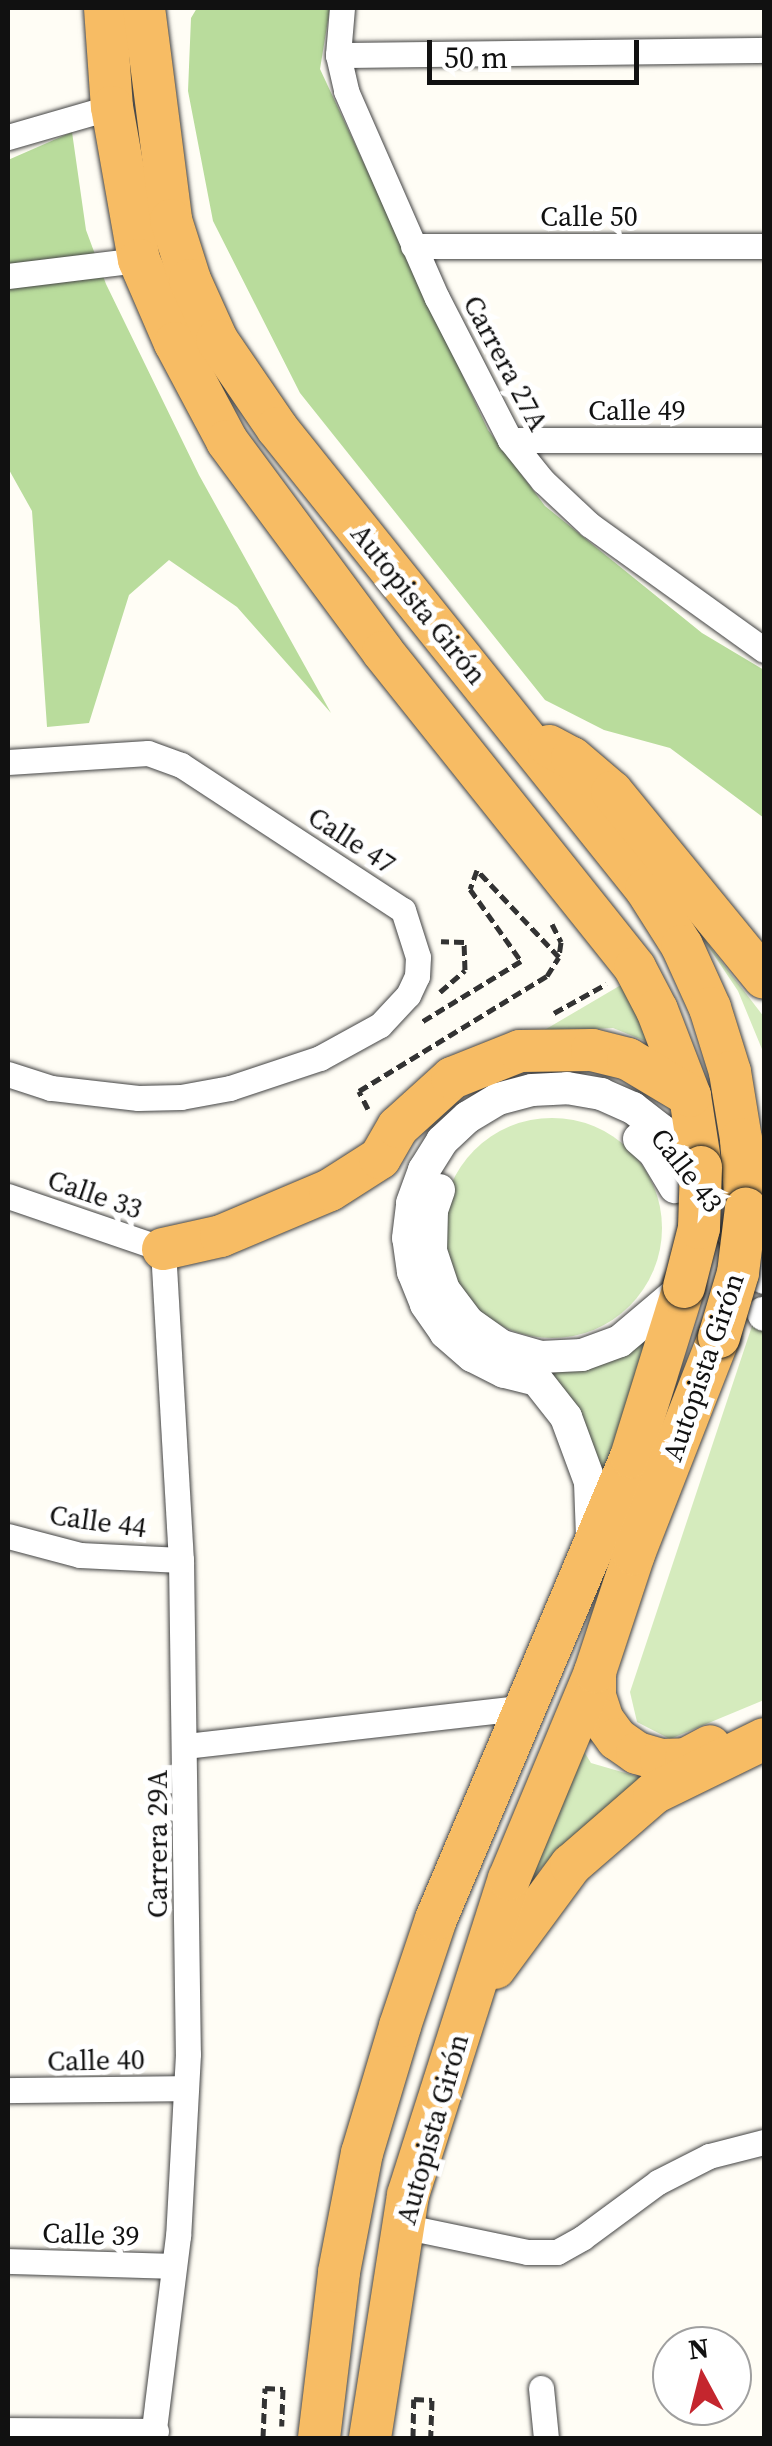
<!DOCTYPE html>
<meta charset="utf-8">
<style>
body{margin:0}
#map{position:relative;width:772px;height:2446px;overflow:hidden;background:#fffdf5;font-family:"Source Serif 4",serif}
div>[style]{position:absolute}
[style*='--x']{left:calc(var(--x)*1px);top:calc(var(--y)*1px);width:calc(var(--w)*1px);rotate:calc(var(--a)*1deg)}
.green>*{inset:0;background:#d5ebbd}
.round{border-radius:50%}
.forest>*{inset:0;background:#b9dc9c}
.path>*{height:5px;margin-top:-2.5px;transform-origin:0;background:repeating-linear-gradient(90deg,#333 0 10px,transparent 0 15px)}
.roads{filter:drop-shadow(0 0 2px #444) drop-shadow(0 0 2px #444)}
.minor>*{height:25px;margin:-12.5px;padding:0 12.5px;transform-origin:12.5px;border-radius:12.5px;background:#fff}
.tertiary>*{height:32px;margin:-16px;padding:0 16px;transform-origin:16px;border-radius:16px;background:#fff}
.trunk>*{height:42px;margin:-21px;padding:0 21px;transform-origin:21px;border-radius:21px;background:#f7bc64}
.bridges{filter:drop-shadow(0 0 2px #222) drop-shadow(0 0 2px #222)}
.trunk-bridge>*{height:42px;margin:-21px;padding:0 21px;transform-origin:21px;border-radius:21px;background:#f7bc64}
span{translate:-50% -50%;white-space:nowrap;text-align:center;line-height:1.15;-webkit-text-stroke:10px #fff;paint-order:stroke}
.street-label{font-size:28px;color:#111}
.frame{position:absolute;inset:0;border:10px solid #111;pointer-events:none}
.north{position:absolute;left:652px;top:2326px;width:100px;height:100px;box-sizing:border-box;background:#fff;border:2px solid #a0a0a0;border-radius:50%;rotate:353deg;font-size:28px;font-weight:700;line-height:40px;text-align:center;color:#111}
.north::after{content:'';display:block;margin:auto;width:35px;height:45px;background:#c4262e;clip-path:polygon(50% 0,100% 100%,50% 72%,0 100%)}
.scale{position:absolute;left:427px;top:40px;width:212px;height:45px;box-sizing:border-box;border:5px solid #111;border-top:0;padding-left:12px;font-size:30px;line-height:35px;white-space:nowrap;color:#111;-webkit-text-stroke:8px #fff;paint-order:stroke}
</style>
<div id="map">
<div class="green">
<i style="clip-path:polygon(698px 931px,764px 1017px,764px 1054px,738px 991px)"></i>
<i style="clip-path:polygon(626px 982px,650px 1043px,613px 1028px,541px 1032px)"></i>
<i class="round" style="left:442px;top:1118px;width:220px;height:220px"></i>
<i style="clip-path:polygon(754px 1320px,764px 1332px,764px 1700px,670px 1739px,637px 1722px,630px 1692px)"></i>
<i style="clip-path:polygon(657px 1326px,602px 1475px,582px 1414px,549px 1372px)"></i>
<i style="clip-path:polygon(580px 1745px,591px 1763px,646px 1779px,540px 1869px,512px 1915px)"></i>
</div>
<div class="forest">
<i style="clip-path:polygon(197px 8px,330px 8px,320px 69px,488px 430px,545px 506px,702px 633px,764px 670px,764px 818px,670px 748px,604px 730px,545px 700px,300px 393px,213px 221px,188px 91px,191px 18px)"></i>
<i style="clip-path:polygon(72px 132px,86px 230px,106px 284px,199px 475px,331px 713px,237px 607px,169px 560px,129px 595px,89px 723px,47px 727px,32px 511px,8px 468px,8px 160px)"></i>
</div>
<div class="path">
<i style="--x:552;--y:924;--w:20;--a:63"></i>
<i style="--x:561;--y:942;--w:14;--a:98"></i>
<i style="--x:440;--y:992;--w:33;--a:-41"></i>
<i style="--x:465;--y:970;--w:28;--a:-92"></i>
<i style="--x:464;--y:942;--w:23;--a:-178"></i>
<i style="--x:554;--y:1013;--w:60;--a:-29.1"></i>
<i style="--x:368;--y:1109;--w:20;--a:-117"></i>
<i style="--x:359;--y:1091;--w:220;--a:-31.5"></i>
<i style="--x:547;--y:976;--w:22;--a:-58"></i>
<i style="--x:559;--y:957;--w:120;--a:-133.3"></i>
<i style="--x:477;--y:870;--w:20;--a:110"></i>
<i style="--x:470;--y:889;--w:88;--a:54.7"></i>
<i style="--x:521;--y:961;--w:119;--a:148.5"></i>
<i style="--x:263;--y:2438;--w:50;--a:-87.7"></i>
<i style="--x:265;--y:2388;--w:18;--a:3"></i>
<i style="--x:283;--y:2389;--w:37;--a:92"></i>
<i style="--x:413;--y:2438;--w:39;--a:-89"></i>
<i style="--x:414;--y:2399;--w:18;--a:3"></i>
<i style="--x:432;--y:2400;--w:38;--a:92"></i>
</div>
<div class="roads">
<div class="minor">
<i style="--x:342;--y:8;--w:47;--a:94.9"></i>
<i style="--x:338;--y:55;--w:37;--a:77"></i>
<i style="--x:346;--y:91;--w:226;--a:66.3"></i>
<i style="--x:437;--y:298;--w:160;--a:62.8"></i>
<i style="--x:510;--y:440;--w:53;--a:51.2"></i>
<i style="--x:543;--y:481;--w:64;--a:43.1"></i>
<i style="--x:590;--y:525;--w:214;--a:35.7"></i>
<i style="--x:338;--y:55;--w:426;--a:-0.7"></i>
<i style="--x:8;--y:137;--w:108;--a:-16.1"></i>
<i style="--x:413;--y:246;--w:351;--a:0"></i>
<i style="--x:8;--y:276;--w:132;--a:-7"></i>
<i style="--x:510;--y:440;--w:254;--a:0"></i>
<i style="--x:8;--y:762;--w:140;--a:-3.7"></i>
<i style="--x:148;--y:753;--w:35;--a:20"></i>
<i style="--x:181;--y:765;--w:265;--a:33.2"></i>
<i style="--x:403;--y:910;--w:49;--a:72.3"></i>
<i style="--x:418;--y:957;--w:19;--a:93"></i>
<i style="--x:417;--y:976;--w:21;--a:115"></i>
<i style="--x:408;--y:995;--w:41;--a:133"></i>
<i style="--x:380;--y:1025;--w:68;--a:151.2"></i>
<i style="--x:320;--y:1058;--w:95;--a:161.6"></i>
<i style="--x:230;--y:1088;--w:50;--a:169.6"></i>
<i style="--x:181;--y:1097;--w:43;--a:178.7"></i>
<i style="--x:138;--y:1098;--w:88;--a:-173.4"></i>
<i style="--x:51;--y:1088;--w:45;--a:-162"></i>
<i style="--x:8;--y:1196;--w:164;--a:18.9"></i>
<i style="--x:163;--y:1249;--w:312;--a:86.7"></i>
<i style="--x:181;--y:1560;--w:494;--a:89.2"></i>
<i style="--x:188;--y:2054;--w:182;--a:93.1"></i>
<i style="--x:178;--y:2236;--w:204;--a:97.1"></i>
<i style="--x:8;--y:1536;--w:74;--a:14.8"></i>
<i style="--x:80;--y:1555;--w:101;--a:2.8"></i>
<i style="--x:186;--y:1746;--w:345;--a:-6.5"></i>
<i style="--x:8;--y:2090;--w:178;--a:-0.6"></i>
<i style="--x:402;--y:2226;--w:128;--a:11.7"></i>
<i style="--x:527;--y:2252;--w:30;--a:0"></i>
<i style="--x:557;--y:2252;--w:29;--a:-29"></i>
<i style="--x:582;--y:2238;--w:94;--a:-36.4"></i>
<i style="--x:658;--y:2182;--w:57;--a:-27"></i>
<i style="--x:709;--y:2156;--w:57;--a:-14.3"></i>
<i style="--x:8;--y:2261;--w:164;--a:1.7"></i>
<i style="--x:541;--y:2388;--w:50;--a:84.3"></i>
<i style="--x:8;--y:2430;--w:148;--a:0.4"></i>
</div>
<div class="tertiary">
<i style="--x:639;--y:1139;--w:20;--a:41"></i>
<i style="--x:654;--y:1152;--w:41;--a:59"></i>
<i style="--x:439;--y:1190;--w:21;--a:109"></i>
<i style="--x:432;--y:1210;--w:41;--a:91.4"></i>
<i style="--x:431;--y:1251;--w:41;--a:71.6"></i>
<i style="--x:444;--y:1290;--w:40;--a:53"></i>
<i style="--x:468;--y:1322;--w:42;--a:35.2"></i>
<i style="--x:502;--y:1346;--w:41;--a:15.8"></i>
<i style="--x:541;--y:1357;--w:41;--a:-2.8"></i>
<i style="--x:582;--y:1355;--w:40;--a:-20.2"></i>
<i style="--x:620;--y:1341;--w:84;--a:-40.2"></i>
<i style="--x:763;--y:1313;--w:2;--a:63"></i>
<i style="--x:592;--y:1537;--w:55;--a:-92.1"></i>
<i style="--x:590;--y:1482;--w:69;--a:-110.3"></i>
<i style="--x:566;--y:1417;--w:47;--a:-128.1"></i>
<i style="--x:537;--y:1380;--w:34;--a:-166"></i>
<i style="--x:504;--y:1372;--w:36;--a:-153"></i>
<i style="--x:472;--y:1356;--w:35;--a:-139"></i>
<i style="--x:446;--y:1333;--w:35;--a:-125"></i>
<i style="--x:426;--y:1304;--w:35;--a:-112"></i>
<i style="--x:413;--y:1272;--w:34;--a:-98"></i>
<i style="--x:408;--y:1238;--w:35;--a:-83"></i>
<i style="--x:412;--y:1203;--w:35;--a:-70"></i>
<i style="--x:424;--y:1170;--w:34;--a:-58"></i>
<i style="--x:442;--y:1141;--w:35;--a:-43"></i>
<i style="--x:468;--y:1117;--w:35;--a:-31"></i>
<i style="--x:498;--y:1099;--w:35;--a:-15"></i>
<i style="--x:532;--y:1090;--w:35;--a:-3"></i>
<i style="--x:567;--y:1088;--w:35;--a:10"></i>
<i style="--x:601;--y:1094;--w:35;--a:24"></i>
<i style="--x:633;--y:1108;--w:36;--a:38"></i>
<i style="--x:661;--y:1130;--w:180;--a:55.2"></i>
</div>
<div class="trunk">
<i style="--x:105;--y:8;--w:99;--a:86"></i>
<i style="--x:112;--y:107;--w:155;--a:80"></i>
<i style="--x:139;--y:260;--w:90;--a:66.6"></i>
<i style="--x:175;--y:343;--w:111;--a:62"></i>
<i style="--x:227;--y:441;--w:262;--a:53.5"></i>
<i style="--x:383;--y:652;--w:404;--a:51.4"></i>
<i style="--x:635;--y:968;--w:47;--a:62.4"></i>
<i style="--x:657;--y:1010;--w:92;--a:69"></i>
<i style="--x:690;--y:1096;--w:72;--a:81.2"></i>
<i style="--x:144;--y:8;--w:214;--a:82.7"></i>
<i style="--x:171;--y:220;--w:63;--a:72.4"></i>
<i style="--x:190;--y:280;--w:66;--a:65.8"></i>
<i style="--x:217;--y:340;--w:107;--a:55.7"></i>
<i style="--x:277;--y:428;--w:590;--a:51.33"></i>
<i style="--x:646;--y:889;--w:67;--a:57.7"></i>
<i style="--x:682;--y:946;--w:68;--a:65.7"></i>
<i style="--x:710;--y:1008;--w:67;--a:72.6"></i>
<i style="--x:730;--y:1072;--w:68;--a:80.7"></i>
<i style="--x:741;--y:1139;--w:69;--a:85.9"></i>
<i style="--x:549;--y:746;--w:26;--a:28"></i>
<i style="--x:572;--y:758;--w:52;--a:40.4"></i>
<i style="--x:612;--y:792;--w:240;--a:50.7"></i>
<i style="--x:163;--y:1249;--w:59;--a:-12.6"></i>
<i style="--x:221;--y:1236;--w:118;--a:-22.9"></i>
<i style="--x:330;--y:1190;--w:59;--a:-32.6"></i>
<i style="--x:380;--y:1158;--w:36;--a:-60"></i>
<i style="--x:398;--y:1127;--w:73;--a:-42.2"></i>
<i style="--x:452;--y:1078;--w:73;--a:-21.7"></i>
<i style="--x:520;--y:1051;--w:72;--a:-0.8"></i>
<i style="--x:592;--y:1050;--w:37;--a:14"></i>
<i style="--x:628;--y:1059;--w:72;--a:30.8"></i>
<i style="--x:595;--y:1672;--w:24;--a:90"></i>
<i style="--x:595;--y:1696;--w:25;--a:72"></i>
<i style="--x:603;--y:1720;--w:24;--a:54"></i>
<i style="--x:617;--y:1739;--w:24;--a:35"></i>
<i style="--x:637;--y:1753;--w:25;--a:16"></i>
<i style="--x:661;--y:1760;--w:25;--a:-2"></i>
<i style="--x:686;--y:1759;--w:27;--a:-28"></i>
<i style="--x:495;--y:1968;--w:128;--a:-53.6"></i>
<i style="--x:571;--y:1865;--w:110;--a:-40.9"></i>
<i style="--x:654;--y:1793;--w:123;--a:-26.1"></i>
<i style="--x:319;--y:2438;--w:167;--a:-83.1"></i>
<i style="--x:339;--y:2272;--w:121;--a:-79.1"></i>
<i style="--x:362;--y:2153;--w:133;--a:-73.3"></i>
<i style="--x:400;--y:2026;--w:113;--a:-71.4"></i>
<i style="--x:436;--y:1919;--w:501;--a:-67.12"></i>
<i style="--x:631;--y:1457;--w:178;--a:-72.7"></i>
<i style="--x:370;--y:2438;--w:246;--a:-81.1"></i>
<i style="--x:408;--y:2195;--w:332;--a:-72.3"></i>
<i style="--x:509;--y:1879;--w:224;--a:-67.4"></i>
<i style="--x:595;--y:1672;--w:124;--a:-71.7"></i>
<i style="--x:634;--y:1554;--w:233;--a:-68.6"></i>
</div>
</div>
<div class="bridges">
<div class="trunk-bridge">
<i style="--x:684;--y:1287;--w:61;--a:-75.7"></i>
<i style="--x:699;--y:1228;--w:61;--a:-88.1"></i>
<i style="--x:719;--y:1337;--w:67;--a:-73.5"></i>
<i style="--x:738;--y:1273;--w:65;--a:-83"></i>
</div>
</div>
<div class="street-label">
<span style="left:589px;top:216px">Calle 50</span>
<span style="left:506px;top:363px;rotate:62deg">Carrera 27A</span>
<span style="left:637px;top:410px">Calle 49</span>
<span style="left:419px;top:604px;rotate:51deg">Autopista Girón</span>
<span style="left:352px;top:840px;rotate:33deg">Calle 47</span>
<span style="left:687px;top:1170px;rotate:52deg">Calle 43</span>
<span style="left:95px;top:1194px;rotate:19deg">Calle 33</span>
<span style="left:703px;top:1367px;rotate:-71deg">Autopista Girón</span>
<span style="left:98px;top:1521px;rotate:8deg">Calle 44</span>
<span style="left:157px;top:1844px;rotate:-90deg">Carrera 29A</span>
<span style="left:96px;top:2060px;rotate:-1deg">Calle 40</span>
<span style="left:432px;top:2129px;rotate:-74deg">Autopista Girón</span>
<span style="left:91px;top:2234px;rotate:2deg">Calle 39</span>
</div>
<div class="frame"></div>
<div class="north">N</div>
<div class="scale">50 m</div>
</div>
